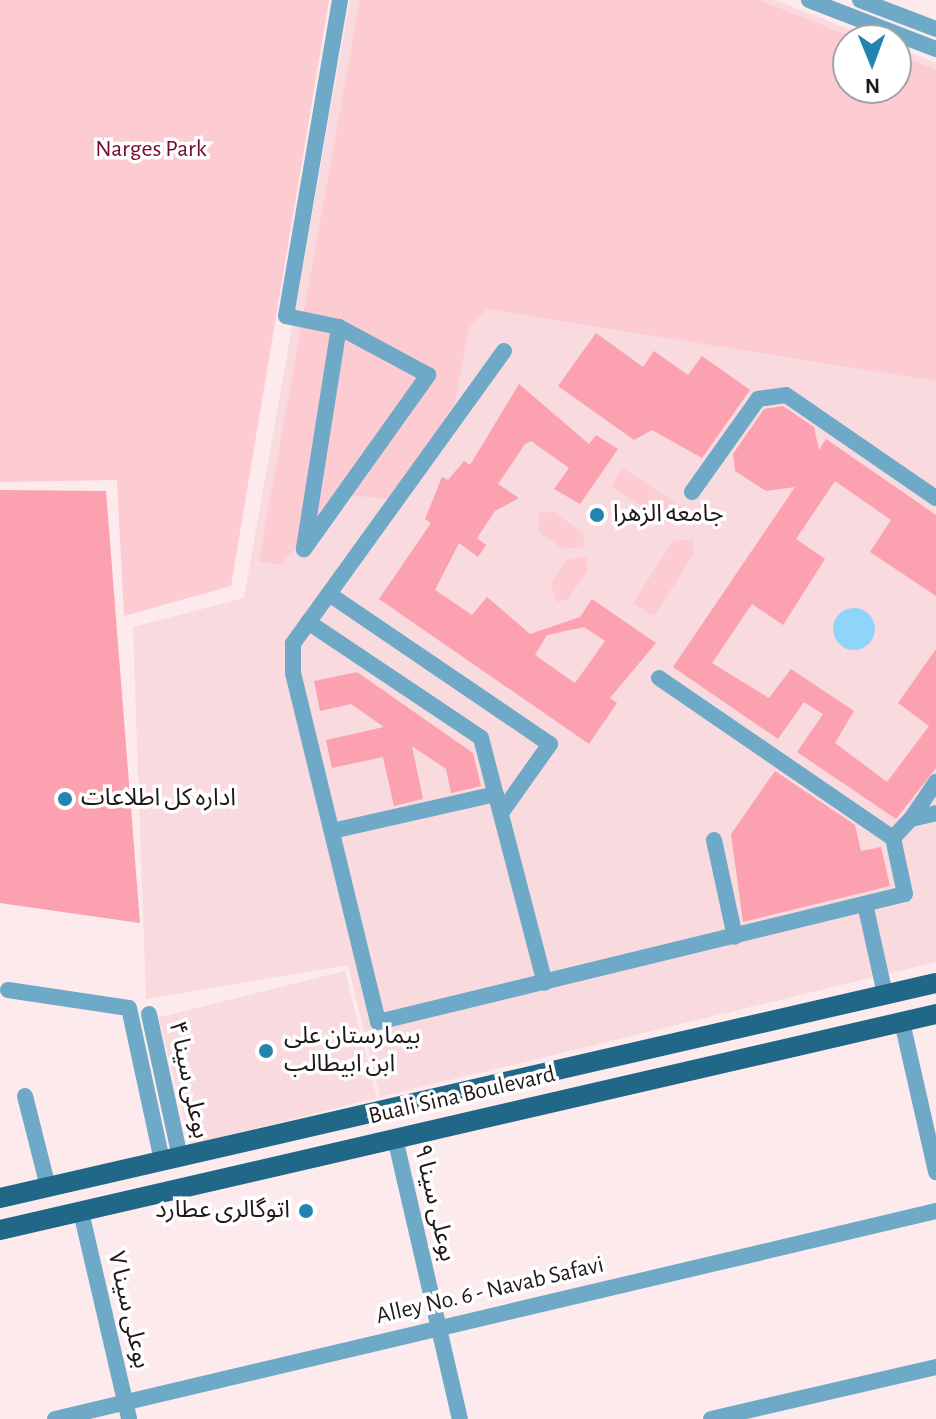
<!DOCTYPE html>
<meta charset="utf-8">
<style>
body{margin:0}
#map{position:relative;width:936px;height:1419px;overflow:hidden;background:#fceaec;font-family:"Alegreya Sans","Noto Sans Arabic",sans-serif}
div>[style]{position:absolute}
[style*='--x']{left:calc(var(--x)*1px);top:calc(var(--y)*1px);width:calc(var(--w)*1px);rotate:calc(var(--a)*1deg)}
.built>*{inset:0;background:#f9dade;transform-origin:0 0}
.green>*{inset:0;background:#fdcbd2}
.water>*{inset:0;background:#8fd4fa}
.round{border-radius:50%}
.building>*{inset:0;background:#fba1af}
.minor>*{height:16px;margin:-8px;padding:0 8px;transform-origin:8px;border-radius:8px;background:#6fa9c8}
.major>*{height:20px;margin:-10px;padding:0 10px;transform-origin:10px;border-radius:10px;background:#206788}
.dots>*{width:22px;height:22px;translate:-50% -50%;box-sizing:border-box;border:4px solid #fff;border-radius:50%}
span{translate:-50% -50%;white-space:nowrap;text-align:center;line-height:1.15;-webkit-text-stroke:7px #fff;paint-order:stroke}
.park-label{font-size:24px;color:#75092e}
.poi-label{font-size:24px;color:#20191a}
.left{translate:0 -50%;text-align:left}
.right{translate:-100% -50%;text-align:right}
.street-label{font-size:24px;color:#20191a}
.north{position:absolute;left:832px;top:24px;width:80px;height:80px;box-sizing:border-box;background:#fff;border:2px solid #a6a3a3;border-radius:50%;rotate:179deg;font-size:22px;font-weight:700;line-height:32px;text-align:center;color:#20191a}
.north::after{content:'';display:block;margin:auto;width:28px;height:36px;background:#2384af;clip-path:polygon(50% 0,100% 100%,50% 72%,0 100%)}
</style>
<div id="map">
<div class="built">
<i style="clip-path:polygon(350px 0,775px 0,877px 40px,848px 40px,848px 88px,896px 88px,896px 47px,936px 63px,936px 962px,380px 1097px,348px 965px,146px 999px,133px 627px,244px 598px)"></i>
<i style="left:345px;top:971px;width:131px;height:192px;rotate:76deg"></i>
</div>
<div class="green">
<i style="clip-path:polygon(0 0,329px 0,231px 586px,124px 616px,117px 480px,0 482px)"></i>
<i style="clip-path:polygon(360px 0,759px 0,860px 40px,848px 40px,848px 88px,896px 88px,896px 54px,936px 70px,936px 381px,486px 309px,469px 328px,455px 403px,390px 499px,347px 495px,280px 565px,259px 561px)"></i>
<i style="clip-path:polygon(623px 468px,685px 509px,687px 520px,668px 524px,611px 486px)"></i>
<i style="clip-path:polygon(554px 512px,583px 533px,584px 547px,563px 549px,539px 532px,538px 513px)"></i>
<i style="clip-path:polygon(693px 539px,694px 554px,654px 616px,633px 603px,673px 541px)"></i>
<i style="clip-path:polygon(586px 557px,588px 570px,568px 599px,556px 602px,551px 583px,566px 560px)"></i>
</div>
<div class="water">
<i class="round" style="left:833px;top:608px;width:42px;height:42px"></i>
</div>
<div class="building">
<i style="clip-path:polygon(596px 333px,643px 367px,654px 351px,688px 375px,702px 356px,750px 390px,702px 458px,652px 430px,634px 440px,558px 386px)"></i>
<i style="clip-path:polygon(evenodd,519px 384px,589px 444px,596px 435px,618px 449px,580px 504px,554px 489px,569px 468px,531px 441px,525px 444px,498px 484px,519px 498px,495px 511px,477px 538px,486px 545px,478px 557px,459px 543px,435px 590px,472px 615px,487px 597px,530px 634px,580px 617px,592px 599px,656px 643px,610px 698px,617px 703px,589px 744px,379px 599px,431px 523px,425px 519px,442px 477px,448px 480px,464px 461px,470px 465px,519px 384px,584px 627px,605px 641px,575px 683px,535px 655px,547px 635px,584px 627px)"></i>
<i style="clip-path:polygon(783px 406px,814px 427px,819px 450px,826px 439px,936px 515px,936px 596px,870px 552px,891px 520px,835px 481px,796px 539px,825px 559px,783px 625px,752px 604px,712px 663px,769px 698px,791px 669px,854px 711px,835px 743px,887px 782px,929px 726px,898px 703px,936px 649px,936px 768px,896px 819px,797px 752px,823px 714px,804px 702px,778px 739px,673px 667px,795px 487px,766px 491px,735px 471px,733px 454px,764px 409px)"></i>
<i style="clip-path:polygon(0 490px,106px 491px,140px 923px,0 903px)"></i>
<i style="clip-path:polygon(357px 672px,473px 753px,481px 786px,451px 793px,446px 769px,412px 746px,423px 799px,394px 806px,383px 757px,332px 768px,326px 740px,384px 727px,351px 704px,320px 711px,314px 681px)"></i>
<i style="clip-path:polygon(775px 771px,855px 825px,861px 851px,881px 847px,890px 886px,743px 922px,731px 834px)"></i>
</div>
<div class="minor">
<i style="--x:809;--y:0;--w:136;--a:21.1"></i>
<i style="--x:860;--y:0;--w:81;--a:20.9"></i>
<i style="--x:339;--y:327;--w:225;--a:99"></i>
<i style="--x:304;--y:549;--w:214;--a:-54.5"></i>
<i style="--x:428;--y:375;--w:101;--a:-151.7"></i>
<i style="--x:339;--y:327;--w:54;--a:-168.3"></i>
<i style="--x:286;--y:316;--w:321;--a:-80.3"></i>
<i style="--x:504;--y:351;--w:361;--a:125.8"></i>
<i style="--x:293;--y:644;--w:29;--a:90"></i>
<i style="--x:293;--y:673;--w:359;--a:76.3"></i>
<i style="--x:378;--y:1022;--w:542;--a:-13.65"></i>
<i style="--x:905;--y:894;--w:57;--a:-102.1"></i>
<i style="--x:893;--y:838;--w:26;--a:-47"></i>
<i style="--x:911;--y:819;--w:26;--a:-13"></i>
<i style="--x:692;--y:492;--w:114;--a:-54.6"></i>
<i style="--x:758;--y:399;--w:28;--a:-8"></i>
<i style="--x:786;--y:395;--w:182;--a:34.5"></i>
<i style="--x:329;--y:594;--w:267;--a:34.2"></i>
<i style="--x:550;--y:744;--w:85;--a:125.4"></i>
<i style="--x:308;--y:622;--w:208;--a:33.8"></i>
<i style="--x:481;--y:738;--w:253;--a:75.4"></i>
<i style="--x:659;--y:678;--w:283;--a:34.4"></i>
<i style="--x:911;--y:819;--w:45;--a:-56"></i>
<i style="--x:332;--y:831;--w:168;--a:-12.7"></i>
<i style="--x:714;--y:840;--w:99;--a:77.8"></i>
<i style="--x:865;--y:904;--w:92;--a:77.5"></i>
<i style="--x:8;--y:990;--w:122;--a:8.5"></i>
<i style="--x:129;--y:1008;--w:157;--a:77.8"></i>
<i style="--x:149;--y:1014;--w:146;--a:77.8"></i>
<i style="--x:902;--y:1022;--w:154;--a:77.2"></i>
<i style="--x:25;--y:1096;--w:94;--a:75.8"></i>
<i style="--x:395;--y:1138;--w:288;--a:77"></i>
<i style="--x:81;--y:1212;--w:212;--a:76.9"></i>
<i style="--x:55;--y:1419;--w:905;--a:-13.28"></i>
<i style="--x:711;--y:1419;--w:231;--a:-13"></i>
</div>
<div class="major">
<i style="--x:0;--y:1198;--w:960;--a:-12.94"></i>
<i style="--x:0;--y:1230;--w:961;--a:-12.99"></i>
</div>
<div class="dots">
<i style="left:597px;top:515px;background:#2384af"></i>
<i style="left:65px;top:799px;background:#2384af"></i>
<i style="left:266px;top:1051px;background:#2384af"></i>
<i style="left:306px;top:1211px;background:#2384af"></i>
</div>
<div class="park-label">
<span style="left:151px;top:150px">Narges Park</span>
</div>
<div class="poi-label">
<span class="left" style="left:613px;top:515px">جامعه الزهرا</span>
<span class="left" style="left:81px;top:799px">اداره کل اطلاعات</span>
<span class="left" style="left:284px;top:1051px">بیمارستان علی<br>ابن ابیطالب</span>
<span class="right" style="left:290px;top:1211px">اتوگالری عطارد</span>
</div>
<div class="street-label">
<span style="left:188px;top:1080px;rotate:78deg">بوعلی سینا ۴</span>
<span style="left:462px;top:1096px;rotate:-13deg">Buali Sina Boulevard</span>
<span style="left:434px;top:1203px;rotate:77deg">بوعلی سینا ۹</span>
<span style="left:490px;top:1291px;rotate:-13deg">Alley No. 6 - Navab Safavi</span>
<span style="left:128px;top:1310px;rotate:77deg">بوعلی سینا ۷</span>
</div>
<div class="north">N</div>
</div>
